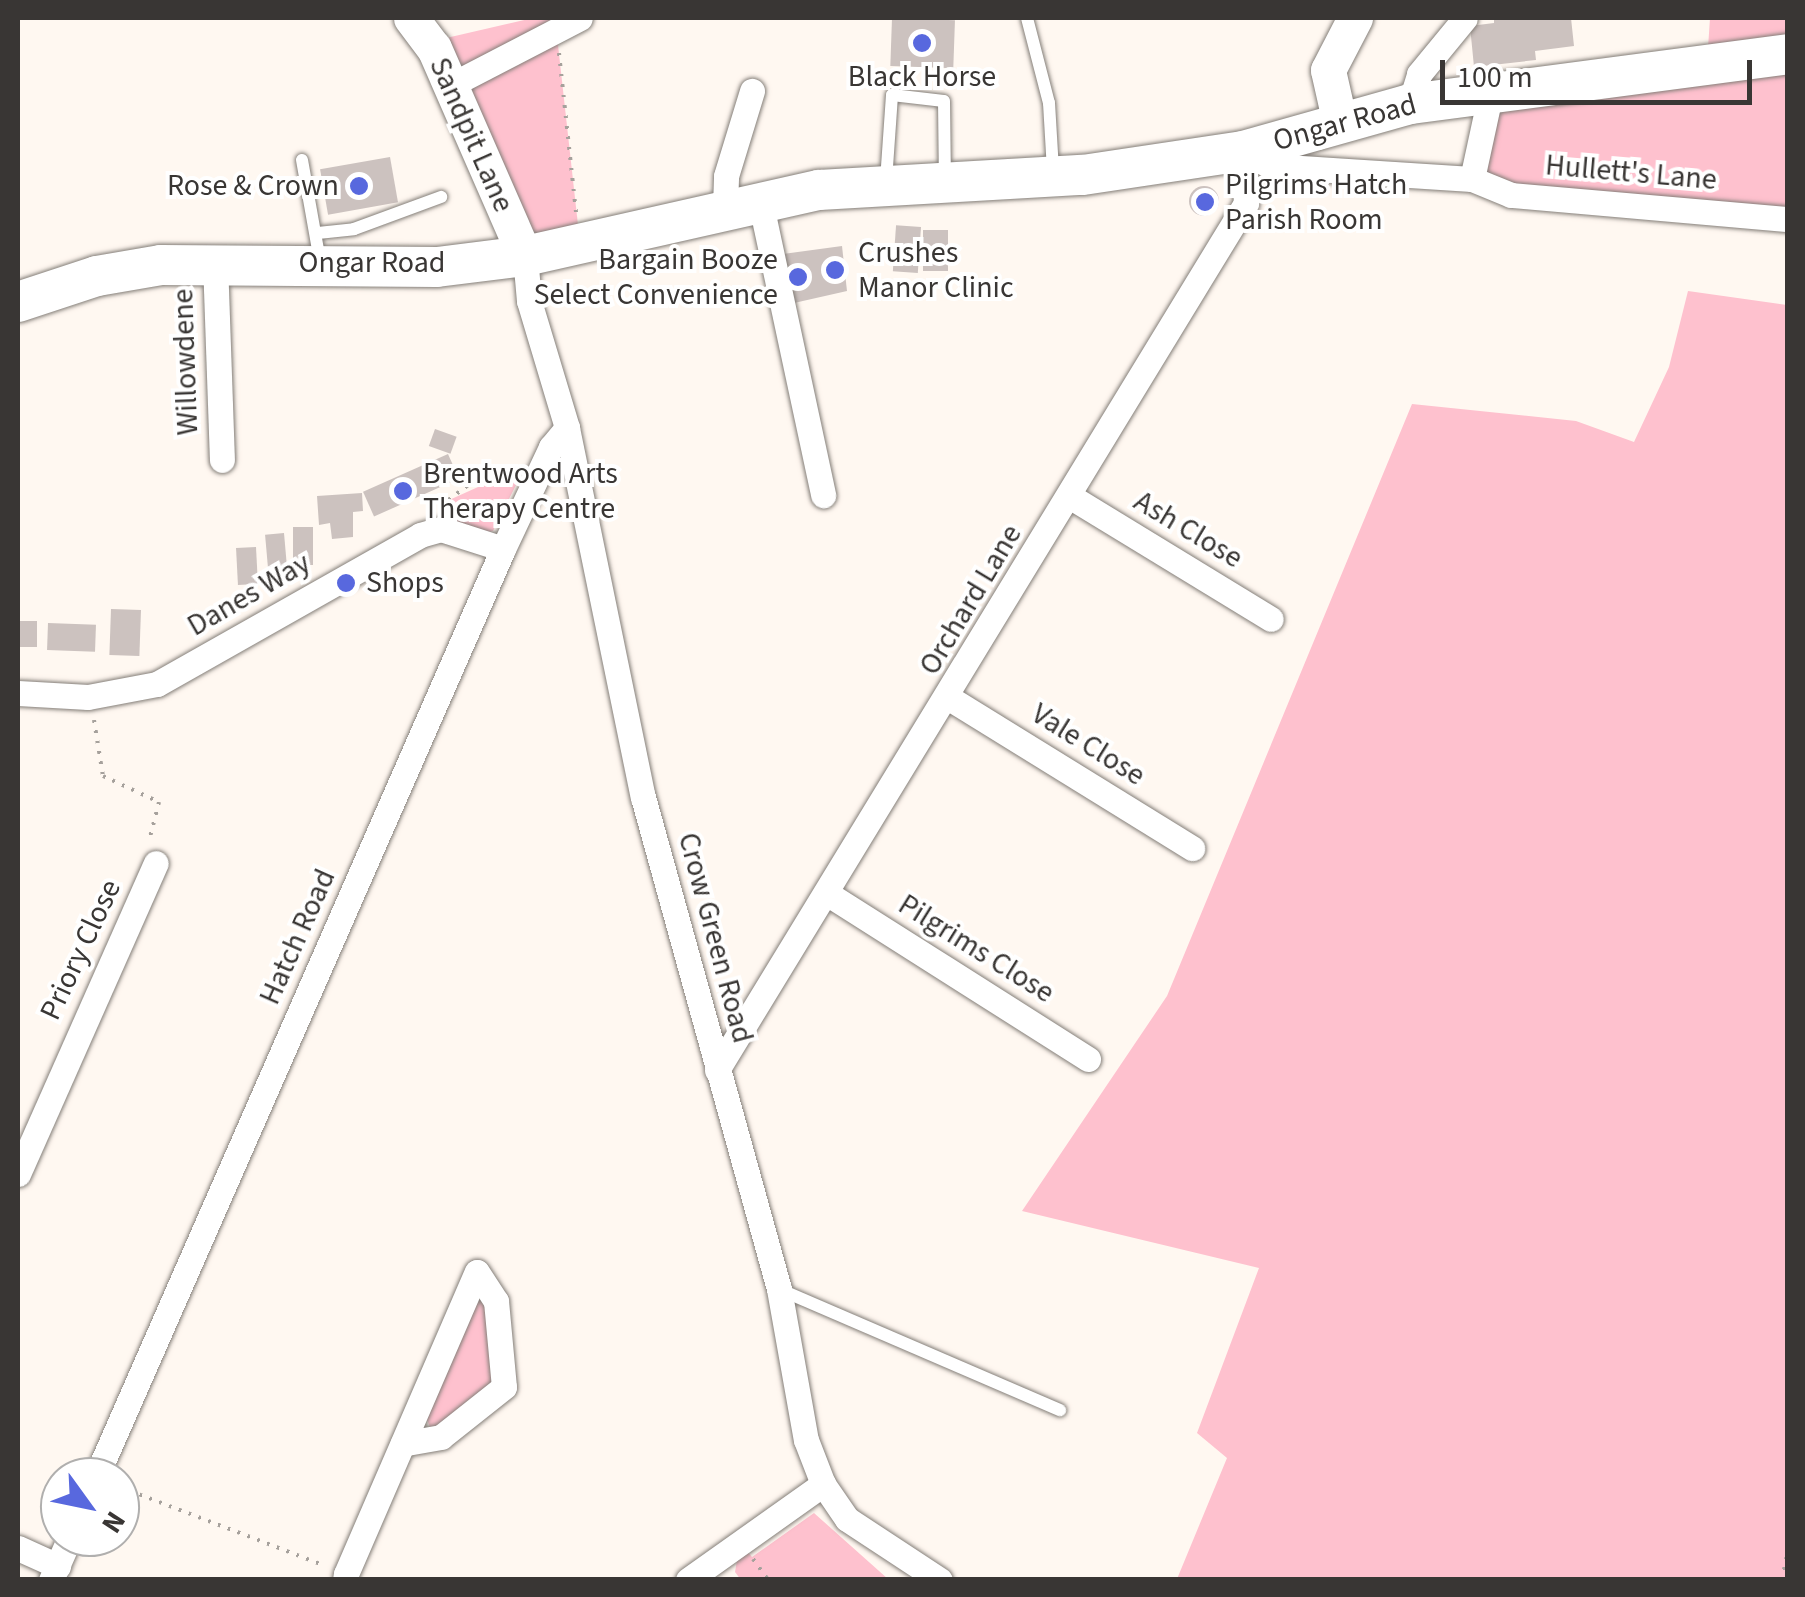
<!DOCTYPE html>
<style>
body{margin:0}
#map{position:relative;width:1805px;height:1597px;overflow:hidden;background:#fff8f1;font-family:"Source Sans 3",sans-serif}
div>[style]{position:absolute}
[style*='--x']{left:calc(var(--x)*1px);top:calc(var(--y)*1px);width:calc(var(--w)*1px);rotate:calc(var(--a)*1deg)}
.green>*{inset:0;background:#fec1ce}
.building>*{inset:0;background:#ccc2bf;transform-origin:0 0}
.round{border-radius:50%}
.path>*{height:4px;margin-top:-2px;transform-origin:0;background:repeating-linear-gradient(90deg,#a6a19c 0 2.5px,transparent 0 10.5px)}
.roads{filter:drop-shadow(0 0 2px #847e78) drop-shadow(0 0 2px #847e78)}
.lane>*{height:12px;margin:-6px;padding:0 6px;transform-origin:6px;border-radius:6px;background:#fff}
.street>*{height:25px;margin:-12.5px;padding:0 12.5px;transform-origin:12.5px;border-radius:12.5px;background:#fff}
.secondary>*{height:35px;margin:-17.5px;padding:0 17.5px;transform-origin:17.5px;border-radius:17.5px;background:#fff}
.primary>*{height:40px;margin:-20px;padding:0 20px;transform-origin:20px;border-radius:20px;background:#fff}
.dots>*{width:28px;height:28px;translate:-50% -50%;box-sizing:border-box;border:5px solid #fff;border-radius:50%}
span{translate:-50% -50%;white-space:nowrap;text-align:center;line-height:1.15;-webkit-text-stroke:8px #fff;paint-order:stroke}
.poi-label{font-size:30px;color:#393634}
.left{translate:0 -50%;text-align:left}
.right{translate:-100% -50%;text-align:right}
.street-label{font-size:30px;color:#393634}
.frame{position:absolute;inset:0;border:20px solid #393634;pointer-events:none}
.north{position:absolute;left:40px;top:1457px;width:100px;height:100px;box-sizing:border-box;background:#fff;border:2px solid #b0afae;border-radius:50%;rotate:123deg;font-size:28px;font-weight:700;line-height:40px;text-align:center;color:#393634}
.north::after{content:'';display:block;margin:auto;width:35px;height:45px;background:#5868de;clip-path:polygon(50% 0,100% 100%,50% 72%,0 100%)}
.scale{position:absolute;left:1440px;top:60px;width:312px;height:45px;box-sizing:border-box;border:5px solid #393634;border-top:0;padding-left:12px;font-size:30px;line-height:35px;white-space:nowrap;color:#393634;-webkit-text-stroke:8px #fff;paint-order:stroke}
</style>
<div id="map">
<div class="green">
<i style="clip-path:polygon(533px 18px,555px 18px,580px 243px,525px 256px,429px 42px)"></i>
<i style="clip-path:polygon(1710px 18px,1787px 18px,1787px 220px,1472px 179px,1491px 91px,1708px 48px)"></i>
<i style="clip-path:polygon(1688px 291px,1787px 305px,1787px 1579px,1177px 1579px,1227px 1458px,1197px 1433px,1259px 1268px,1022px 1211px,1167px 996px,1412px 404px,1576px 421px,1634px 442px,1669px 367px)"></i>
<i style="clip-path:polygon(498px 478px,517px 483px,493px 531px,479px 534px,445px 524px,440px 512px,447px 501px)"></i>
<i style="clip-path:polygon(487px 1295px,498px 1385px,439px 1430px,430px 1427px,425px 1415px,473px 1300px)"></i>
<i style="clip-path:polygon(814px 1513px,888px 1579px,741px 1580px,735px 1572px,740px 1543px,752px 1557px)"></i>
</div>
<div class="building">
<i style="left:892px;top:18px;width:63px;height:48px;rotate:2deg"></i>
<i style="clip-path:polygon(1494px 18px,1571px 18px,1574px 46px,1535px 51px,1536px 60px,1474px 67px,1470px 26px,1494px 23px)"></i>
<i style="left:390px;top:157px;width:46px;height:71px;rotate:80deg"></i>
<i class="round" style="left:1189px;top:186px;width:30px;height:30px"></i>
<i style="left:921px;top:227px;width:46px;height:25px;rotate:94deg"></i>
<i style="left:923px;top:230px;width:25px;height:41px"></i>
<i style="clip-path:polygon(842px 246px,847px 291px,794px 303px,783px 254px)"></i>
<i style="left:435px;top:429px;width:23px;height:18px;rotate:20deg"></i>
<i style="left:448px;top:454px;width:27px;height:93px;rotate:66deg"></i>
<i style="clip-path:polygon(362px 493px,363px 511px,353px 512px,353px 537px,332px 539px,330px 523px,319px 525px,317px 496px)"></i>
<i style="left:293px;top:527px;width:20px;height:38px"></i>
<i style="left:284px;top:533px;width:38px;height:19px;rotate:85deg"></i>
<i style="left:256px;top:547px;width:37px;height:20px;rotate:87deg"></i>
<i style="left:111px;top:609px;width:30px;height:46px;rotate:2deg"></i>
<i style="left:18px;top:621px;width:19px;height:26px"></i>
<i style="left:48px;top:623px;width:48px;height:27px;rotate:2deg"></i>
</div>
<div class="path">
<i style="--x:559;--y:53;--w:160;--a:83.9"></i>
<i style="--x:440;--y:506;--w:49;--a:-36.6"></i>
<i style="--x:479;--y:477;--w:36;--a:-10"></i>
<i style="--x:94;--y:720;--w:57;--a:80.9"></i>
<i style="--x:103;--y:776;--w:62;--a:24.9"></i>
<i style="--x:159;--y:802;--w:40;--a:104.4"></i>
<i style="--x:120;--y:1487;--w:217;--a:21"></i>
<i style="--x:753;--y:1559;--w:26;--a:54"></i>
<i style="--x:1782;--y:1580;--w:33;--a:-79"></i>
</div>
<div class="roads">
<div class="lane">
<i style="--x:1027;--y:18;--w:88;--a:75.5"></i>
<i style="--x:1049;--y:103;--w:68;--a:86.6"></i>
<i style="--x:302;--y:160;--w:103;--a:79.9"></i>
<i style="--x:886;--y:181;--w:86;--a:-86"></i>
<i style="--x:892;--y:95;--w:52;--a:6.6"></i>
<i style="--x:944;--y:101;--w:79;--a:89.3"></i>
<i style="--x:318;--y:233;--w:36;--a:-6"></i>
<i style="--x:354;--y:229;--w:93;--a:-20.2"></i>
<i style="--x:781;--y:1290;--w:304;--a:23.3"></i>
</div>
<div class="street">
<i style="--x:451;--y:85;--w:145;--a:-27.4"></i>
<i style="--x:1410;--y:104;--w:31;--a:-73"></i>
<i style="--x:1419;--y:74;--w:72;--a:-50.6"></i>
<i style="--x:1243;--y:151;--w:31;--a:29"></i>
<i style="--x:1270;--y:166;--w:202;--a:3.7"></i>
<i style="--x:1472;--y:179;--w:42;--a:22.3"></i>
<i style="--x:1511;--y:195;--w:278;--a:5"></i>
<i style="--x:1472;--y:179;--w:90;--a:-77.8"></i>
<i style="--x:760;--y:200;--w:302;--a:77.9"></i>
<i style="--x:725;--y:207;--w:31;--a:-88"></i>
<i style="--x:726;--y:176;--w:89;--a:-73"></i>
<i style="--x:525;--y:256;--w:45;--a:84.9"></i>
<i style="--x:529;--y:301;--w:133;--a:73.3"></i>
<i style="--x:567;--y:428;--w:377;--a:78.4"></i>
<i style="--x:643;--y:797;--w:510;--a:74.55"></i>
<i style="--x:779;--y:1289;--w:153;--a:79.9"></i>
<i style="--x:806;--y:1440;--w:47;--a:68.9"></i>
<i style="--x:823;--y:1484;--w:42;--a:55.6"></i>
<i style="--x:847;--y:1519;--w:111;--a:33.3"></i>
<i style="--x:215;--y:261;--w:199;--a:88"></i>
<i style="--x:1071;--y:497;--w:234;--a:31.4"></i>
<i style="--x:18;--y:693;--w:70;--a:3.3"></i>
<i style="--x:88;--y:697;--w:70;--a:-10.7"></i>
<i style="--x:157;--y:684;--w:302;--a:-29.5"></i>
<i style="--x:420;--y:535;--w:22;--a:-16"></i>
<i style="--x:441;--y:529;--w:65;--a:17.9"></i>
<i style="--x:949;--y:698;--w:286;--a:31.7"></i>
<i style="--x:828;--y:894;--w:308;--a:32.4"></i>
<i style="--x:717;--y:1070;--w:1016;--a:-58.61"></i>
<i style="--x:1246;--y:203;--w:52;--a:-93.3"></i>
<i style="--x:18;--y:1174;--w:340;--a:-66.1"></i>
<i style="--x:96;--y:1477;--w:1013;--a:-66.32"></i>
<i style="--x:503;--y:549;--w:113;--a:-64.8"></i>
<i style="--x:551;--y:447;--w:25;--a:-50"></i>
<i style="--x:18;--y:1548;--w:44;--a:24.2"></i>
<i style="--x:51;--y:1580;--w:47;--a:-66.2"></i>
<i style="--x:345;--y:1580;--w:6;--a:-81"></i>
<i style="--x:346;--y:1574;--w:329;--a:-66.6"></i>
<i style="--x:477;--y:1272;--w:35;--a:57"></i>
<i style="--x:496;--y:1301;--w:86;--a:84.7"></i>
<i style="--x:504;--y:1387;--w:80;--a:141.6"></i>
<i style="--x:441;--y:1437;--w:39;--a:170"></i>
<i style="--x:688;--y:1580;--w:166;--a:-35.4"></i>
</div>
<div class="secondary">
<i style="--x:411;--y:18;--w:38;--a:53"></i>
<i style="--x:434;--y:48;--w:227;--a:66.4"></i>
<i style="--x:1339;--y:119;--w:50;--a:-102.7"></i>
<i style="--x:1328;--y:70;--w:59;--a:-62.6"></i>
</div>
<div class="primary">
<i style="--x:18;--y:302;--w:83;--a:-18.2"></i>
<i style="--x:97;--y:276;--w:65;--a:-9.8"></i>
<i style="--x:161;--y:265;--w:276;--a:0.4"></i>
<i style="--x:437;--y:267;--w:89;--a:-7.1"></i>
<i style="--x:525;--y:256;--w:301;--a:-12.7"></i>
<i style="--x:819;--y:190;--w:264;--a:-3.3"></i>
<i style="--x:1083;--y:175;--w:162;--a:-8.5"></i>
<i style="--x:1243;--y:151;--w:173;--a:-15.7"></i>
<i style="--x:1410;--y:104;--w:381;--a:-7.5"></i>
</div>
</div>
<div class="dots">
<i style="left:922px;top:43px;background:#5868de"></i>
<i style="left:359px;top:186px;background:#5868de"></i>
<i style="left:1205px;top:202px;background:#5868de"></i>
<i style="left:835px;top:270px;background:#5868de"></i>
<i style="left:798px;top:277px;background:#5868de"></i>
<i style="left:403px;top:491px;background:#5868de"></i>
<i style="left:346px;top:583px;background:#5868de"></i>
</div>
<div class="poi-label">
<span style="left:922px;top:77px">Black Horse</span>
<span class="left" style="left:1225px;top:202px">Pilgrims Hatch<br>Parish Room</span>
<span class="right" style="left:339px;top:186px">Rose &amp; Crown</span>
<span class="left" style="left:858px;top:270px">Crushes<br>Manor Clinic</span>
<span class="right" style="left:778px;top:277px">Bargain Booze<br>Select Convenience</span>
<span class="left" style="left:423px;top:491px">Brentwood Arts<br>Therapy Centre</span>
<span class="left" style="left:366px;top:583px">Shops</span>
</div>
<div class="street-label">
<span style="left:1345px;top:123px;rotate:-15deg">Ongar Road</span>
<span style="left:471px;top:135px;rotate:66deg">Sandpit Lane</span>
<span style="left:1631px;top:173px;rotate:5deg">Hullett's Lane</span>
<span style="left:372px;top:263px">Ongar Road</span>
<span style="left:186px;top:362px;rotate:-92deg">Willowdene</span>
<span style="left:1188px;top:530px;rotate:31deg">Ash Close</span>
<span style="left:249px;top:595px;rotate:-30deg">Danes Way</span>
<span style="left:971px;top:600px;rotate:-59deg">Orchard Lane</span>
<span style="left:1088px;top:745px;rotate:32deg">Vale Close</span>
<span style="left:298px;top:937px;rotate:-66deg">Hatch Road</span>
<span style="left:715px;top:938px;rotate:75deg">Crow Green Road</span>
<span style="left:976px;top:949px;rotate:32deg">Pilgrims Close</span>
<span style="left:81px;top:950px;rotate:-65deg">Priory Close</span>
</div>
<div class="frame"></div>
<div class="north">N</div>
<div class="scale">100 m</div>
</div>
